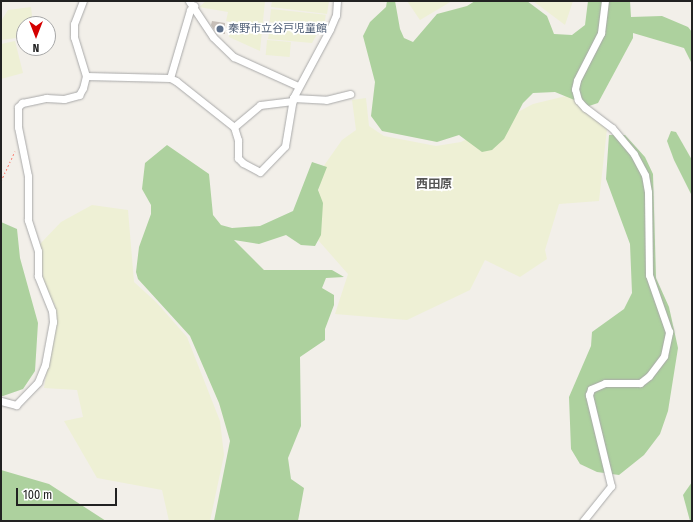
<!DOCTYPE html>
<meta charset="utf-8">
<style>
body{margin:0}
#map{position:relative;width:693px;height:522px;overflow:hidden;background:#f2efe9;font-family:"Fira Sans Condensed","Noto Sans JP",sans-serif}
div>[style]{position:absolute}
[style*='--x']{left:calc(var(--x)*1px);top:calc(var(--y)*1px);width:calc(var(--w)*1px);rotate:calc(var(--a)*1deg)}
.farmland>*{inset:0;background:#eef0d5;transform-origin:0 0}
.forest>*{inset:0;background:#add19e}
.building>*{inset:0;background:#c7bfb8}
.path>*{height:1px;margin-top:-0.5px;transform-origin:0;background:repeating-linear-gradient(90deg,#fa8072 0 2px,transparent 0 4px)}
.roads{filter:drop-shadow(0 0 1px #a9a9a9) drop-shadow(0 0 1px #a9a9a9)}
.street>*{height:7px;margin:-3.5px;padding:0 3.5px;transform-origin:3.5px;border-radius:3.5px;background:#fff}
.dots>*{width:11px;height:11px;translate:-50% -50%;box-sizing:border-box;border:2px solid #fff;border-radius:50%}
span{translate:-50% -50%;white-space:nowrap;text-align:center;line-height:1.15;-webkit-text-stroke:3.5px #fff;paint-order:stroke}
.service-label{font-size:11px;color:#4e5e75}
.left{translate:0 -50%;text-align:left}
.neighbourhood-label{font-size:12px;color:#555;font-weight:700}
.frame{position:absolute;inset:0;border:2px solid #222;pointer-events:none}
.north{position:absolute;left:16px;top:16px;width:40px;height:40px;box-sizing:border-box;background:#fff;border:1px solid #a7a7a7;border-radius:50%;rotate:180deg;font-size:11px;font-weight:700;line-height:16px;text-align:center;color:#222}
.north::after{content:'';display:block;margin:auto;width:14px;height:18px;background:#d40000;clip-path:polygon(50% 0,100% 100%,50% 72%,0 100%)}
.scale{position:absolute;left:16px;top:488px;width:101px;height:18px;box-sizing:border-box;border:2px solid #222;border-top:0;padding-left:5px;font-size:12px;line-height:14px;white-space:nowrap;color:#222;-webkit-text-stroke:3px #fff;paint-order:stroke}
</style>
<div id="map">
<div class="farmland">
<i style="clip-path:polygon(206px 1px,265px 1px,260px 51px,229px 37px,231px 22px,226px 21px,228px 12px,199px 7px)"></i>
<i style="clip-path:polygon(272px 1px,329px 1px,327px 14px,271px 7px)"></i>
<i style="clip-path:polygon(407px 1px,452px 1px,420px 20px)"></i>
<i style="clip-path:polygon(533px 1px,573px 1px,565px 25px)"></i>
<i style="clip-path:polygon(31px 7px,33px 24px,24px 24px,24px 37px,1px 40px,1px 21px,8px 10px)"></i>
<i style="left:271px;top:9px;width:55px;height:13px;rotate:6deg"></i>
<i style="clip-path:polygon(271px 23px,320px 29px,312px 43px,268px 39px)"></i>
<i style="left:267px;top:40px;width:24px;height:15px;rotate:5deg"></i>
<i style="clip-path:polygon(15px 41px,23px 73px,1px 79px,1px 44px)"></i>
<i style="clip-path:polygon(570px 95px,607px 129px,599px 201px,559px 204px,545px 250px,547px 259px,520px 277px,485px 260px,470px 290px,407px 320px,335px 314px,348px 274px,311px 232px,323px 167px,342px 140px,356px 130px,352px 100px,366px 98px,369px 126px,384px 136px,436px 146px,461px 142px,533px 104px)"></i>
<i style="clip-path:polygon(92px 205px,128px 210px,134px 282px,156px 302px,187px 337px,220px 421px,224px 455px,210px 521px,169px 521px,162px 490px,97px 478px,64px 421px,83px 417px,77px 390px,44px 388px,55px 321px,55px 305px,44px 288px,40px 244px,61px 222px)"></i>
</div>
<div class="forest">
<i style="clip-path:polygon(387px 1px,395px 1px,400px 29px,404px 38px,413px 42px,437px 14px,467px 6px,475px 1px,527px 1px,547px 16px,554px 34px,572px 35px,585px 25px,588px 1px,630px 1px,631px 17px,662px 16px,688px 27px,692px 32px,692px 64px,684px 48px,633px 33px,633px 38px,598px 103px,589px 106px,555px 92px,533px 93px,523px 103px,504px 139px,492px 150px,482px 152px,459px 135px,437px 142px,382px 131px,371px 116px,375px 82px,363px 36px,370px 22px,386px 7px)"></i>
<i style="clip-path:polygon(671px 131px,676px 132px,692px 160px,692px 196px,674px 160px,667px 141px)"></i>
<i style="clip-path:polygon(609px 135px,625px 135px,645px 157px,653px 174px,656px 278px,669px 307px,678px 348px,668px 411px,660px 434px,644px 455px,619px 475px,597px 472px,580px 464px,571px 449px,569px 397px,591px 346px,592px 332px,624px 309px,632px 293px,630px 244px,606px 179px)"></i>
<i style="clip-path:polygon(167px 145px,209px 174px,213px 215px,221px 225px,232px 228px,260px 226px,293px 211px,312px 162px,327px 167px,318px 190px,323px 203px,321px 235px,315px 246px,301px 245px,286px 235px,259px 244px,234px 240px,264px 270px,332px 270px,344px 277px,326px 278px,322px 288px,334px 295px,334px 305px,325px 329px,325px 340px,300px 357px,301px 426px,288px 458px,291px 479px,304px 488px,298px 521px,214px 521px,230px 441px,219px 403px,190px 336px,138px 279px,136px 272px,139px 247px,151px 214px,151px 205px,142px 189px,145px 163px)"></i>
<i style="clip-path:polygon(1px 222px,17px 229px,20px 258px,38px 323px,35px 371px,23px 389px,3px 396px,1px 396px)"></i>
<i style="clip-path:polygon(1px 470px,49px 484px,106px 521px,1px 521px)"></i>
<i style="clip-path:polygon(692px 482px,692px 521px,690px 521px,683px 495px)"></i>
</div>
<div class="building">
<i style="clip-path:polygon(212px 21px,225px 23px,225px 34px,216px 33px,211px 25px)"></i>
</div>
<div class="path">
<i style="--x:1;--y:181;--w:33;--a:-65"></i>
</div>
<div class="roads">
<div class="street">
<i style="--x:189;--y:1;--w:43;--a:56.3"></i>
<i style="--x:213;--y:37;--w:29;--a:44"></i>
<i style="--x:234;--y:57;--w:70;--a:24.4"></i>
<i style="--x:86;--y:76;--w:84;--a:1.4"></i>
<i style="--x:170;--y:78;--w:7;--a:27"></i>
<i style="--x:176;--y:81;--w:74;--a:38.4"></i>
<i style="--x:234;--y:127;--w:14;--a:73"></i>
<i style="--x:238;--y:140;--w:18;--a:90"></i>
<i style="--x:238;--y:158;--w:7;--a:45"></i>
<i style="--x:243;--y:163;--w:19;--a:28"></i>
<i style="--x:260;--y:172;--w:36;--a:-46"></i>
<i style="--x:285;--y:146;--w:49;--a:-80.5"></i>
<i style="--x:293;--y:98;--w:78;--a:-61.8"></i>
<i style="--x:330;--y:29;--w:15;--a:-67"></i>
<i style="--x:336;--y:15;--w:14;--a:-86"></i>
<i style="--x:170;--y:78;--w:71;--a:-73.6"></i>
<i style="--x:190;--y:10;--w:6;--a:-45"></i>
<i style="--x:293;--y:98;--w:33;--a:3"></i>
<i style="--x:326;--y:100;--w:25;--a:-14"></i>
<i style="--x:234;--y:127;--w:34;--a:-40"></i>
<i style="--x:260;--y:105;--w:33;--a:-7"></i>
<i style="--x:1;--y:401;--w:16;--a:15"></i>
<i style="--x:16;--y:405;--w:32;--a:-46"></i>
<i style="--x:38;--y:382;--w:18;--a:-68"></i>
<i style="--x:45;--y:365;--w:44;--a:-79.5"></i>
<i style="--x:53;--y:322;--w:11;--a:-95"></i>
<i style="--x:52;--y:311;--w:38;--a:-112"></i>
<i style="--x:38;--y:276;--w:25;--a:-90"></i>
<i style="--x:38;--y:251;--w:33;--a:-108"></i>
<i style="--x:28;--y:220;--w:44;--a:-90"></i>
<i style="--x:28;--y:176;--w:50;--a:-101.5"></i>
<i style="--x:18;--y:127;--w:20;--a:-90"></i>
<i style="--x:18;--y:107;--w:6;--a:-45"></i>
<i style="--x:22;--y:103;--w:25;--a:-12"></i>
<i style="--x:46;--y:98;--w:18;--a:3"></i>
<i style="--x:64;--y:99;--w:16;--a:-15"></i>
<i style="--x:79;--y:95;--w:8;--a:-60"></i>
<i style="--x:83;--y:88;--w:12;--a:-76"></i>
<i style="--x:86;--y:76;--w:41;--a:-107.1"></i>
<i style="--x:74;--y:37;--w:13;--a:-90"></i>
<i style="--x:74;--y:24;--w:25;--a:-69"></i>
<i style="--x:583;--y:521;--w:45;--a:-51.3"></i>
<i style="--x:611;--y:486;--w:94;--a:-103.6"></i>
<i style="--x:589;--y:395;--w:6;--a:-72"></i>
<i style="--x:591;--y:389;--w:15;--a:-23"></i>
<i style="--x:605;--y:383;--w:35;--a:0"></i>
<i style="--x:640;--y:383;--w:11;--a:-38"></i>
<i style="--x:649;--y:376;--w:25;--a:-53"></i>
<i style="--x:664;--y:356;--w:25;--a:-78"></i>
<i style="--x:669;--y:332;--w:60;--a:-109.3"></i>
<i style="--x:649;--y:275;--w:83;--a:-90.7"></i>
<i style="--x:648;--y:192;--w:17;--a:-100"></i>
<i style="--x:645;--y:175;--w:24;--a:-118"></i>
<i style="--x:634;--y:154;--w:34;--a:-130"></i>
<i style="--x:612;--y:128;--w:34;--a:-143"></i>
<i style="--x:585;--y:108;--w:11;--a:-131"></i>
<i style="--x:578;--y:100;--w:11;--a:-105"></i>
<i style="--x:575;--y:89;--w:9;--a:-77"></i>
<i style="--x:577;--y:80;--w:53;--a:-62.9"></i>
<i style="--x:601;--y:33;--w:32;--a:-83"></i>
</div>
</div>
<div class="dots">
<i style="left:220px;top:29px;background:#5c6f8a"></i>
</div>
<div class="service-label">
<span class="left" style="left:228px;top:29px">秦野市立谷戸児童館</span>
</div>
<div class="neighbourhood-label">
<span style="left:434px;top:185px">西田原</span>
</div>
<div class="frame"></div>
<div class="north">N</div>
<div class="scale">100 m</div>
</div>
